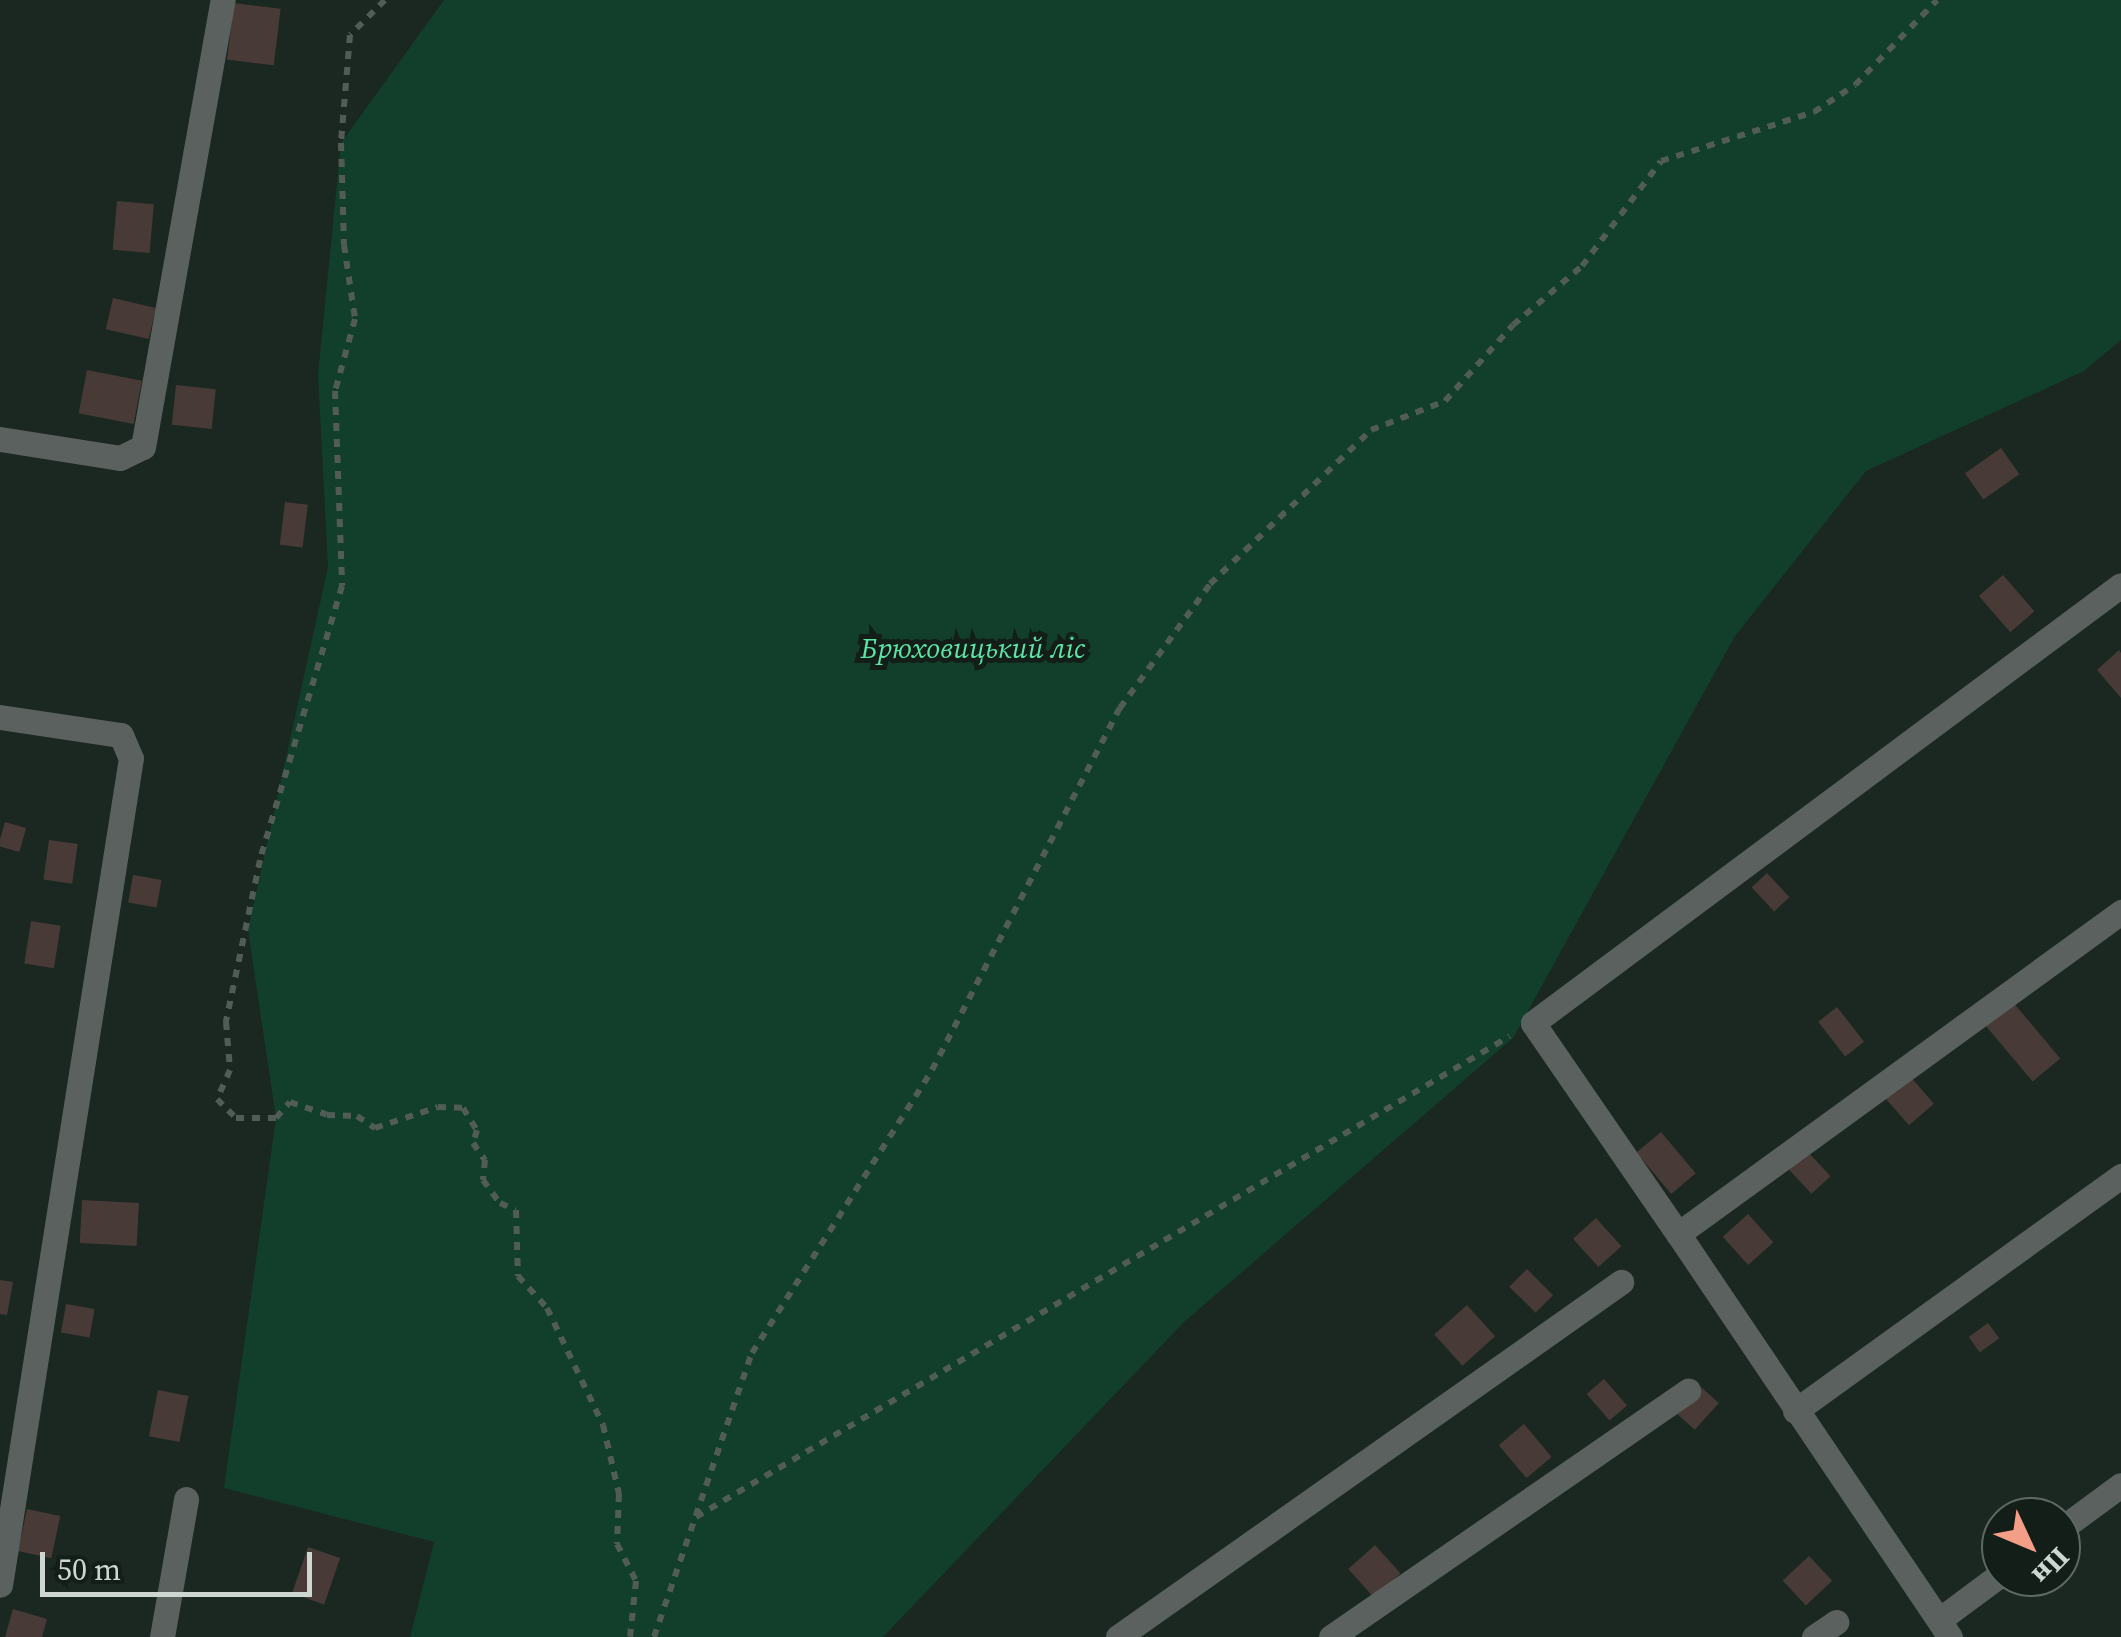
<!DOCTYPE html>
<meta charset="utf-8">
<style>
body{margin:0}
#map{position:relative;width:2121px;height:1637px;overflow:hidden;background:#1b2721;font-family:"Source Serif 4",serif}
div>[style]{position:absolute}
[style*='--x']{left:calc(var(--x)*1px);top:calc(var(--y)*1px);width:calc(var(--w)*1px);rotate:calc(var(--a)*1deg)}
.green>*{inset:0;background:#113f2b}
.building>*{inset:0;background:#483a37;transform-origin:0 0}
.path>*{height:6px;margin-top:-3px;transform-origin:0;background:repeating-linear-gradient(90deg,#515c56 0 8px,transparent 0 16px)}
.minor>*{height:25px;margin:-12.5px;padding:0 12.5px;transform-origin:12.5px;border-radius:12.5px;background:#5b615e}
span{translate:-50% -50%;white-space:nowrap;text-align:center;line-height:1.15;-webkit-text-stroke:10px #121e17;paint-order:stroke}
.park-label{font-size:28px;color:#5be4a6;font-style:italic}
.north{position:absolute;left:1981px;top:1497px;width:100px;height:100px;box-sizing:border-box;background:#121e17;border:2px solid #5d6862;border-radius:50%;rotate:134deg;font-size:28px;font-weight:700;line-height:40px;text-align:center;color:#ced6d2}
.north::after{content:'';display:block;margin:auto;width:35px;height:45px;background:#f49e88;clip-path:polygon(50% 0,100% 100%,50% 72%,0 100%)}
.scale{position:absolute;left:40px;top:1552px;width:272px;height:45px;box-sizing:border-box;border:5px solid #ced6d2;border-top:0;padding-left:12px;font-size:30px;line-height:35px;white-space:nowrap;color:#ced6d2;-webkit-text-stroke:8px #121e17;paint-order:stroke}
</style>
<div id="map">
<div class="green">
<i style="clip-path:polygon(444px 0,2121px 0,2121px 340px,2084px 371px,1866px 471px,1735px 636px,1513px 1038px,1183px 1323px,883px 1637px,410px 1637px,434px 1542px,224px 1488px,276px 1118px,248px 930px,328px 567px,318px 375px,341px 143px)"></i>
</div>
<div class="building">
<i style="left:234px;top:3px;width:47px;height:57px;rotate:7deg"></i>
<i style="left:117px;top:201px;width:37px;height:49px;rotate:5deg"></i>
<i style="left:113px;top:298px;width:44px;height:32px;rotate:13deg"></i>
<i style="left:87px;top:370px;width:56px;height:44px;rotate:11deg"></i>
<i style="left:176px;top:385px;width:40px;height:40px;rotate:6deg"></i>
<i style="left:2001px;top:448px;width:32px;height:44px;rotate:55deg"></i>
<i style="left:285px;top:502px;width:23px;height:43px;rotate:7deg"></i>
<i style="left:2003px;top:575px;width:48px;height:32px;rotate:49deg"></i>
<i style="clip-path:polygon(2119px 650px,2121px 653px,2121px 698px,2097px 670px)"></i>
<i style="left:5px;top:822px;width:22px;height:25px;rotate:16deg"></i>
<i style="left:49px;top:840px;width:29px;height:40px;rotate:8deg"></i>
<i style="left:1767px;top:873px;width:33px;height:21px;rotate:47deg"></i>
<i style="left:133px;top:875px;width:29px;height:28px;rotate:10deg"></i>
<i style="left:31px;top:921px;width:30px;height:43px;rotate:9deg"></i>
<i style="left:2012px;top:1001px;width:75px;height:36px;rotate:50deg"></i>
<i style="left:1837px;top:1007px;width:44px;height:24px;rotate:52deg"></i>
<i style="left:1909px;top:1075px;width:38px;height:33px;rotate:49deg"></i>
<i style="left:1661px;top:1132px;width:54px;height:32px;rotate:50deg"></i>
<i style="left:1808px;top:1152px;width:33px;height:26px;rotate:47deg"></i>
<i style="left:82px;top:1200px;width:57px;height:43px;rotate:3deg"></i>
<i style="left:1748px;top:1214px;width:38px;height:34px;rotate:48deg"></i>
<i style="left:1596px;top:1218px;width:38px;height:31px;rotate:48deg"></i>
<i style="left:1527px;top:1269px;width:37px;height:25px;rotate:45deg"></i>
<i style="clip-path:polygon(0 1280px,13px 1282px,7px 1315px,0 1314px)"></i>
<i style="left:66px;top:1304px;width:29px;height:29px;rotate:10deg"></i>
<i style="left:1467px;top:1305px;width:42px;height:44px;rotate:48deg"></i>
<i style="left:1988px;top:1323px;width:19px;height:24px;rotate:54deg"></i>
<i style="left:1604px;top:1379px;width:35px;height:23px;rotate:49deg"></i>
<i style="left:1701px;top:1387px;width:24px;height:36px;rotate:42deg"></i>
<i style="left:158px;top:1390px;width:31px;height:47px;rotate:11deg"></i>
<i style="left:1524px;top:1424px;width:43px;height:33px;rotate:50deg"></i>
<i style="left:27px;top:1509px;width:34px;height:43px;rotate:12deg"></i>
<i style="left:1375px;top:1545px;width:38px;height:36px;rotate:48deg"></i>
<i style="left:308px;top:1547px;width:34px;height:49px;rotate:19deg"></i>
<i style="left:1809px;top:1556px;width:34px;height:36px;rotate:47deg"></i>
<i style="clip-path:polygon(13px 1609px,47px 1619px,42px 1637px,5px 1637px)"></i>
</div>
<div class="path">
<i style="--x:385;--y:0;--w:49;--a:135"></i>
<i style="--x:350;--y:35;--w:108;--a:94.8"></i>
<i style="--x:341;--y:143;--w:102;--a:88.3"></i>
<i style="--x:344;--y:245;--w:75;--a:81.5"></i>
<i style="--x:355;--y:319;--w:75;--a:105.5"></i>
<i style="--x:335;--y:391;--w:195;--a:87.9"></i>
<i style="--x:342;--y:586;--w:286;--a:106.7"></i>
<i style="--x:260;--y:860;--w:166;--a:101.9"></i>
<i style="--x:226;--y:1022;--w:48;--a:85.2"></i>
<i style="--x:230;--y:1070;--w:32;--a:114"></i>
<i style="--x:217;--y:1099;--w:27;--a:45"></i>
<i style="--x:236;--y:1118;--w:40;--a:0"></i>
<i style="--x:276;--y:1118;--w:21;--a:-49"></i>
<i style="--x:290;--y:1102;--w:39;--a:19"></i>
<i style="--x:327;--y:1115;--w:30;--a:2"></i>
<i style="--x:357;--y:1116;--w:22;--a:34"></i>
<i style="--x:375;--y:1128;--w:66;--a:-18.4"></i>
<i style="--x:438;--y:1107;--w:25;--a:2"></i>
<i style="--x:463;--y:1108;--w:26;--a:58"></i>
<i style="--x:477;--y:1130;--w:14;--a:107"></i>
<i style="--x:473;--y:1143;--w:21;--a:55"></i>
<i style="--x:485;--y:1160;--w:20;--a:96"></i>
<i style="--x:483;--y:1180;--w:29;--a:54"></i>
<i style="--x:500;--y:1203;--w:17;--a:24"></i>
<i style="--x:516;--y:1210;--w:66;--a:88.3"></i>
<i style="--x:518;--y:1276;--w:43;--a:47.8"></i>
<i style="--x:547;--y:1308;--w:130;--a:64.4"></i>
<i style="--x:603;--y:1425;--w:71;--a:76.9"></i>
<i style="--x:619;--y:1494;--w:50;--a:92.3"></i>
<i style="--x:617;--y:1544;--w:42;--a:62.8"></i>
<i style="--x:636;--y:1581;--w:56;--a:96.1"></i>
<i style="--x:696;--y:1517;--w:945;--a:-30.58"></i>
<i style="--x:654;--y:1637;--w:300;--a:-71"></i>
<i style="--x:752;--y:1353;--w:335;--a:-57.5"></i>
<i style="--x:932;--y:1070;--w:408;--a:-62.6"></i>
<i style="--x:1120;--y:708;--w:153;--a:-54"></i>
<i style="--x:1210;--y:584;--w:223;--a:-43.7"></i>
<i style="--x:1371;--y:430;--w:79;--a:-21.4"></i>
<i style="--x:1445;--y:401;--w:102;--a:-48.2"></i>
<i style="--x:1513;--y:325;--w:91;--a:-40.5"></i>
<i style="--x:1582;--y:266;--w:131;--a:-53"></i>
<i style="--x:1661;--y:161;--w:161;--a:-17.8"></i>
<i style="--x:1814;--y:112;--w:49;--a:-33.4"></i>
<i style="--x:1855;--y:85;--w:118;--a:-46"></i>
</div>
<div class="minor">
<i style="--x:0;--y:439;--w:121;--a:9"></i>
<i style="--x:120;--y:458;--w:25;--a:-26"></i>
<i style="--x:143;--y:447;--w:454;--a:-79.9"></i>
<i style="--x:0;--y:717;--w:122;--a:8.5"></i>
<i style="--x:121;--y:735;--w:25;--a:67"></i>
<i style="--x:131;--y:758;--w:837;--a:99"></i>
<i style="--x:1678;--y:1234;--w:256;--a:-124.5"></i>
<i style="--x:1533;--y:1023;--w:733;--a:-36.68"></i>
<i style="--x:1795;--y:1411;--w:402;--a:-35.8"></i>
<i style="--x:2061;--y:1529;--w:74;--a:-36.3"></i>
<i style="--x:1939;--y:1620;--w:77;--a:-36.6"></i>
<i style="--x:162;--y:1637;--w:140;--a:-80.1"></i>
<i style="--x:1118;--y:1637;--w:616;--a:-35.21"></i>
<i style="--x:1331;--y:1637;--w:434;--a:-34.6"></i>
<i style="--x:1814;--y:1637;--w:27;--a:-34"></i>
<i style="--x:1950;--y:1637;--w:486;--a:-124"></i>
<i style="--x:1678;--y:1234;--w:548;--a:-36.01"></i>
</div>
<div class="park-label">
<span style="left:973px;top:648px">Брюховицький ліс</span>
</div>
<div class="north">Пн</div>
<div class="scale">50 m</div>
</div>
